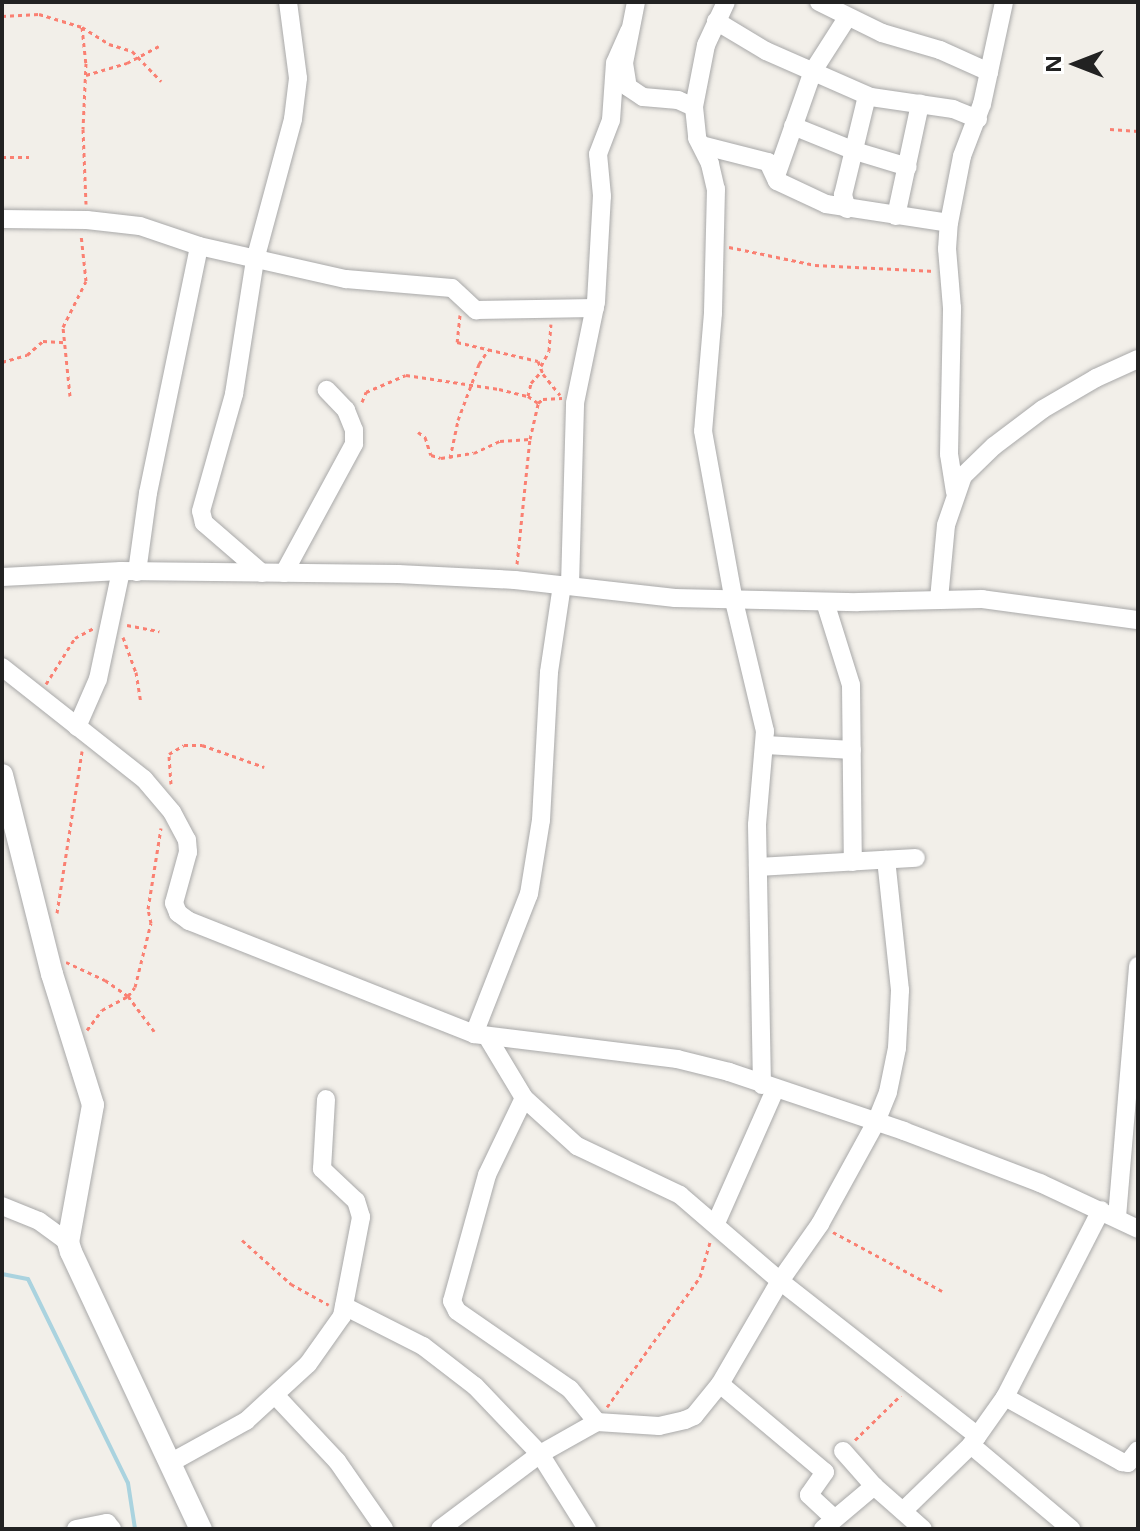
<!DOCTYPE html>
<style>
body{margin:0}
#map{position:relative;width:1140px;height:1531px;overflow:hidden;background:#f2efe9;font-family:"Noto Sans",sans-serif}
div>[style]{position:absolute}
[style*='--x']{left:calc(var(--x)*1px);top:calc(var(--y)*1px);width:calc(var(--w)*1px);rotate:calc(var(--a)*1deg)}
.stream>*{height:4px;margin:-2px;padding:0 2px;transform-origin:2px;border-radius:2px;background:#aad3df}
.path>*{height:3px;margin-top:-1.5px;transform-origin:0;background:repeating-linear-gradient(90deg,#fa8072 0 4px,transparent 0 8px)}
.roads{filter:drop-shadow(0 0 2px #a9a9a9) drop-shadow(0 0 2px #a9a9a9)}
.minor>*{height:18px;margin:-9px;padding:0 9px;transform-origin:9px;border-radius:9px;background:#fff}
.tertiary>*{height:22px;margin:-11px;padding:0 11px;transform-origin:11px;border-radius:11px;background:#fff}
span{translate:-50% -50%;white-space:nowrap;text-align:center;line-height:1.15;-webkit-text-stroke:6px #fff;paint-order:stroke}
.frame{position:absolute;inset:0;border:4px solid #222;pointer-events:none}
.north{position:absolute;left:1036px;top:24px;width:80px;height:80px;-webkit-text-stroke:6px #fff;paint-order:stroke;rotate:270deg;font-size:22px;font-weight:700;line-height:32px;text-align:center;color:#222}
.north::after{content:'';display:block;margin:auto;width:28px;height:36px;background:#222;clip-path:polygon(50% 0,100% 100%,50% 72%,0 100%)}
</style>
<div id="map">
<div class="stream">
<i style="--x:2;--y:1274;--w:26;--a:11"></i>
<i style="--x:28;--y:1279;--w:227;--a:63.9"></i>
<i style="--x:128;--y:1483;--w:47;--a:81.3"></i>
</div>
<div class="path">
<i style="--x:2;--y:16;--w:37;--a:-3"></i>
<i style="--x:39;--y:14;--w:45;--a:16.8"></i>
<i style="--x:82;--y:27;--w:32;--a:32"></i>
<i style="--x:109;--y:44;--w:24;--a:17"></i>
<i style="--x:132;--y:51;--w:42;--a:46"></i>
<i style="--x:82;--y:27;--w:36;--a:84"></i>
<i style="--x:86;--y:63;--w:66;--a:92.6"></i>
<i style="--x:83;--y:129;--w:75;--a:87.7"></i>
<i style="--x:86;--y:75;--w:43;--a:-16.3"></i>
<i style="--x:127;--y:63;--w:36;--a:-28"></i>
<i style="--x:1110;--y:129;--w:28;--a:4"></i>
<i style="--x:2;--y:157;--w:27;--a:0"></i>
<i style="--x:729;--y:247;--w:88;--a:11.8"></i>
<i style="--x:815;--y:265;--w:120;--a:2.9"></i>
<i style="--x:460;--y:315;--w:27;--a:96"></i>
<i style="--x:457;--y:342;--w:83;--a:13.2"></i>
<i style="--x:538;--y:361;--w:14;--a:69"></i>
<i style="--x:543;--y:374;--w:27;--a:51"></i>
<i style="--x:2;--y:362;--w:26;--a:-16"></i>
<i style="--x:27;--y:355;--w:21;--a:-41"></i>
<i style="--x:43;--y:341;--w:22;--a:3"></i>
<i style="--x:541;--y:366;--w:17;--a:-62"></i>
<i style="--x:549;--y:351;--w:27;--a:-86"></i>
<i style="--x:70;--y:396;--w:69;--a:-95.8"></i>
<i style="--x:63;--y:327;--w:51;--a:-63.4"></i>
<i style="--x:86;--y:281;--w:47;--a:-96.1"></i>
<i style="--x:528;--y:396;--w:13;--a:-77"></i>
<i style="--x:531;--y:383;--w:15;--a:-48"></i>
<i style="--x:362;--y:402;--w:11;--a:-68"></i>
<i style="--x:366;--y:392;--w:43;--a:-23"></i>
<i style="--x:406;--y:375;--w:94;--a:8.6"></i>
<i style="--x:499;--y:389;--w:30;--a:14"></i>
<i style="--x:528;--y:396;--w:12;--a:35"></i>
<i style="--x:418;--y:432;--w:9;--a:36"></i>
<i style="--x:425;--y:437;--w:19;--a:72"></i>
<i style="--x:431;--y:455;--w:10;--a:17"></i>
<i style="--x:441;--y:458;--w:33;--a:-9"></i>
<i style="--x:474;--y:453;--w:29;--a:-25"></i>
<i style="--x:500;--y:441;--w:30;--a:-4"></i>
<i style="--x:450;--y:458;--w:39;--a:-78"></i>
<i style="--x:458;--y:420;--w:60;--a:-69.4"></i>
<i style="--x:479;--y:364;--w:17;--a:-57"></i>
<i style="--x:517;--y:564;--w:126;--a:-84.1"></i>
<i style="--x:530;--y:439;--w:37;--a:-77"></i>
<i style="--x:538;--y:403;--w:6;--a:-39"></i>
<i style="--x:543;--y:399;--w:19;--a:-3"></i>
<i style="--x:127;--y:625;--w:33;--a:11"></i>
<i style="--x:123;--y:637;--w:37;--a:70"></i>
<i style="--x:136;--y:672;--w:30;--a:81"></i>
<i style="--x:46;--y:684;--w:54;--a:-57.8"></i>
<i style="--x:75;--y:638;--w:21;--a:-28"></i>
<i style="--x:171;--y:784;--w:30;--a:-94"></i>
<i style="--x:169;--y:754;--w:17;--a:-31"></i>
<i style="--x:184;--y:745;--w:18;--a:0"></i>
<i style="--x:202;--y:745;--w:66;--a:19.5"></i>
<i style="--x:57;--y:913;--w:164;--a:-81.2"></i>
<i style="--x:66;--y:962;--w:43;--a:24.8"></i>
<i style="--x:105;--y:980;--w:28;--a:35"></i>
<i style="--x:128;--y:996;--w:44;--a:53.4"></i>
<i style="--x:87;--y:1030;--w:25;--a:-53"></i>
<i style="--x:102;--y:1010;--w:30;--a:-28"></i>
<i style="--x:128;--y:996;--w:11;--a:-52"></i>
<i style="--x:135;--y:987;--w:66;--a:-76"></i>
<i style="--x:151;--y:923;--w:14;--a:-102"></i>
<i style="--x:148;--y:909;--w:82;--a:-80.9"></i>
<i style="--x:833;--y:1232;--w:124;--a:28.4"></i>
<i style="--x:242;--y:1240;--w:66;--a:41.9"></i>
<i style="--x:291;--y:1284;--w:43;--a:28.9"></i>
<i style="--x:607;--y:1407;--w:160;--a:-54.4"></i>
<i style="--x:700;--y:1277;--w:36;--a:-74"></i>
<i style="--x:855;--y:1440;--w:64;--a:-44.4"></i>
</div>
<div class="roads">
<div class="minor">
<i style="--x:636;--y:2;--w:62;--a:101.1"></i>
<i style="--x:624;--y:63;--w:24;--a:81"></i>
<i style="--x:628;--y:87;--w:18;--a:34"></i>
<i style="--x:643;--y:97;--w:35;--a:5"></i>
<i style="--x:678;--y:100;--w:17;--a:24"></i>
<i style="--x:726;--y:2;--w:47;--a:114.9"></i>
<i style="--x:706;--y:45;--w:63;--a:101"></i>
<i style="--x:694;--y:107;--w:31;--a:84"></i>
<i style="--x:697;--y:138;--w:29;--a:63"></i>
<i style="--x:710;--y:164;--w:26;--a:77"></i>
<i style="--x:716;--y:189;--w:124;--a:91.4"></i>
<i style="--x:713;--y:313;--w:118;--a:94.8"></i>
<i style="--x:703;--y:431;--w:173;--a:79.7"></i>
<i style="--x:734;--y:601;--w:134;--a:76.6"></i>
<i style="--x:765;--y:731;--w:94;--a:94.9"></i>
<i style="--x:757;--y:825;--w:260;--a:88.9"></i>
<i style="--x:819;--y:2;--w:70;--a:26.2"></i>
<i style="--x:882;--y:33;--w:60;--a:16.3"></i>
<i style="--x:940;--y:50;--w:54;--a:24.2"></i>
<i style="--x:716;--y:21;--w:58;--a:31"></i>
<i style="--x:766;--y:51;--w:115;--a:23.7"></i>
<i style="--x:871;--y:97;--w:83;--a:8.3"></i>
<i style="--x:953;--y:109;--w:27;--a:22"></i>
<i style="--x:793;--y:126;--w:67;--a:22"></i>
<i style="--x:855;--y:151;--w:55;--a:16.8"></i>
<i style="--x:701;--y:145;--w:69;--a:14.2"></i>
<i style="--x:768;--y:162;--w:21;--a:65"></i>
<i style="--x:777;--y:181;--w:54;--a:25.1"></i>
<i style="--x:826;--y:204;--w:124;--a:8.8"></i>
<i style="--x:776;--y:176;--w:111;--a:-70.6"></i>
<i style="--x:813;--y:71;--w:63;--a:-57.3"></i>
<i style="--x:847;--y:209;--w:15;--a:-106"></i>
<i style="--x:843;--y:195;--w:102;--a:-76.4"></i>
<i style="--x:896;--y:216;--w:115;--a:-77.9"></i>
<i style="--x:2;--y:219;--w:85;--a:0.7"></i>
<i style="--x:87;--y:220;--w:53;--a:6.5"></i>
<i style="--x:140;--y:226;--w:62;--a:18.7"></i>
<i style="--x:199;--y:246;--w:151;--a:12.7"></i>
<i style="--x:346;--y:279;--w:106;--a:4.9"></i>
<i style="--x:452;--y:288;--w:33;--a:43"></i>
<i style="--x:476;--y:310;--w:119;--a:-1"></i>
<i style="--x:955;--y:492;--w:38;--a:-99"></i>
<i style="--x:949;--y:454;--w:146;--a:-88.8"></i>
<i style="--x:952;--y:308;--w:59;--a:-94.8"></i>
<i style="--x:947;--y:249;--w:26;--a:-86"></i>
<i style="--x:949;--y:223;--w:68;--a:-79"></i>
<i style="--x:962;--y:156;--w:56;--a:-69"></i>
<i style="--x:982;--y:104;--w:104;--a:-77.8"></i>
<i style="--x:137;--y:572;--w:80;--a:-82.1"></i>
<i style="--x:148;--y:493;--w:252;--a:-78.3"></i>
<i style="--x:262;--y:573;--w:77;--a:-139.2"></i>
<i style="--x:204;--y:523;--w:12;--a:-104"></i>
<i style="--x:201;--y:511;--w:122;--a:-74.2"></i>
<i style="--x:234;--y:394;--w:136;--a:-81.1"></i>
<i style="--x:255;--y:260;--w:146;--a:-74.9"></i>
<i style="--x:293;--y:119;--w:41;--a:-83"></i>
<i style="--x:298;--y:78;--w:77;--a:-97.5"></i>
<i style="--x:284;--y:573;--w:147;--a:-61.5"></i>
<i style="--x:354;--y:444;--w:14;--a:-90"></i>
<i style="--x:354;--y:430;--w:22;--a:-112"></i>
<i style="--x:346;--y:410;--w:28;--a:-134"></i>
<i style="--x:2;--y:577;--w:119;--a:-2.9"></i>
<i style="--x:121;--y:571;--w:277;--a:0.6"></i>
<i style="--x:398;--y:574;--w:117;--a:2.9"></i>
<i style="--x:515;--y:580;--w:161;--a:6.4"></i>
<i style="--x:675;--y:598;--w:183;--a:1.3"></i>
<i style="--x:858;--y:602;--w:124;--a:-1.4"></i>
<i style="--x:982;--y:599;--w:157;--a:7.7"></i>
<i style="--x:570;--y:585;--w:182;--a:-88.4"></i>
<i style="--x:575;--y:403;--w:103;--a:-78.3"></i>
<i style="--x:596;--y:302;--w:106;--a:-86.8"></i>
<i style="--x:602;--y:196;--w:42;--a:-95.4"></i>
<i style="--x:598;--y:154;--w:36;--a:-69"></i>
<i style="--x:611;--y:120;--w:57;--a:-86"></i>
<i style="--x:615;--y:63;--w:35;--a:-66"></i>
<i style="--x:939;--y:599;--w:74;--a:-84.6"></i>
<i style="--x:946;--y:525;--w:52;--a:-70.9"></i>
<i style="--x:963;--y:476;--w:43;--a:-44.1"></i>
<i style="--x:994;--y:446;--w:61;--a:-37.1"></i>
<i style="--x:1043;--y:409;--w:61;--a:-30.3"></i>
<i style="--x:1096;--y:378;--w:46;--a:-24.3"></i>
<i style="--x:825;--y:602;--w:87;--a:72.6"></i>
<i style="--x:851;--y:685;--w:177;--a:89.4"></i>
<i style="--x:2;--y:667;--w:181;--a:38.3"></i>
<i style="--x:144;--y:779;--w:43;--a:49.7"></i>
<i style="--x:172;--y:812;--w:32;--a:62"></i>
<i style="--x:187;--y:840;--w:12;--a:85"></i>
<i style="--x:188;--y:852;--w:53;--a:105.4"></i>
<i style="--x:174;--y:903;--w:11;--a:68"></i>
<i style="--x:178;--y:913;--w:14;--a:36"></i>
<i style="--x:189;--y:921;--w:307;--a:21.6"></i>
<i style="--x:474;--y:1034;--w:205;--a:7"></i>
<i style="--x:677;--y:1059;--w:54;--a:14"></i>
<i style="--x:729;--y:1072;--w:185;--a:18.6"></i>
<i style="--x:904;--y:1131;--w:146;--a:20.9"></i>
<i style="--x:1040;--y:1183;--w:108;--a:25.1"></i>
<i style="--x:77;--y:727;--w:52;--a:-66.4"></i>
<i style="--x:98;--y:679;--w:110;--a:-78"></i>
<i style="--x:766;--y:745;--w:86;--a:3.3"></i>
<i style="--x:758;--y:867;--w:158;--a:-3.3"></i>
<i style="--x:474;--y:1034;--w:150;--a:-68.6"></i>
<i style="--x:529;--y:894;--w:75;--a:-80.8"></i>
<i style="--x:541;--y:820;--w:148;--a:-86.9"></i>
<i style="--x:549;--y:672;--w:88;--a:-81.5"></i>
<i style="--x:488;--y:1038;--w:70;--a:59"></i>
<i style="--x:524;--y:1098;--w:72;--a:42.2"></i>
<i style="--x:577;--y:1146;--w:114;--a:25.4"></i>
<i style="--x:680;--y:1195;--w:132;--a:40.7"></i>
<i style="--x:780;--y:1281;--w:251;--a:38.1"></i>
<i style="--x:524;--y:1098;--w:85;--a:115.7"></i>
<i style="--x:487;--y:1175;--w:131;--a:105.5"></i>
<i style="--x:452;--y:1301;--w:11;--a:63"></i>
<i style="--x:457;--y:1311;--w:137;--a:34.6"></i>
<i style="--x:570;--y:1389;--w:43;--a:50.7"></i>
<i style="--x:2;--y:1206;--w:40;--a:22"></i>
<i style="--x:39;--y:1221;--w:36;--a:36"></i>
<i style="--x:1117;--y:1217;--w:252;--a:-85.2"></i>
<i style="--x:716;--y:1223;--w:145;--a:-66.1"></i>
<i style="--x:344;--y:1306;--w:89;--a:26.9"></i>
<i style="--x:423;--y:1346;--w:66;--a:37.6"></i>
<i style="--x:475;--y:1386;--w:94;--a:46.3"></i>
<i style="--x:540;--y:1454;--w:89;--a:57.9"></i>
<i style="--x:720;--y:1384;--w:137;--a:40"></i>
<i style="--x:825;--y:1472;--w:28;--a:125"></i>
<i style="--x:809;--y:1495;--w:34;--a:43"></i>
<i style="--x:275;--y:1395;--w:91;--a:46.8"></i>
<i style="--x:337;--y:1461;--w:83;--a:55.3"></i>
<i style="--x:1005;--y:1397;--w:134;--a:29.1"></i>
<i style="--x:1122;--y:1462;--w:6;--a:9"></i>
<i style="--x:1128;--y:1463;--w:16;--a:-52"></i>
<i style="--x:971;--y:1445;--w:131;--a:40"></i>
<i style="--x:843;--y:1451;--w:47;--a:48.5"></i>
<i style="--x:874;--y:1486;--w:65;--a:41.3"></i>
<i style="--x:170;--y:1463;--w:87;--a:-28.9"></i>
<i style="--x:246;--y:1421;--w:84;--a:-42.6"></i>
<i style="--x:308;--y:1364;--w:59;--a:-54.7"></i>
<i style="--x:342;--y:1316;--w:101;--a:-79.1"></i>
<i style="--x:361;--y:1217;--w:17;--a:-107"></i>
<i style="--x:356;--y:1201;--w:47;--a:-136.7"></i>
<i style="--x:322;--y:1169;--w:70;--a:-86.7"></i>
<i style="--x:903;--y:1511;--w:95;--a:-44.1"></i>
<i style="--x:971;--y:1445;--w:59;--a:-54.7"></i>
<i style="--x:1005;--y:1397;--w:210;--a:-62.8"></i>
<i style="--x:76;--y:1529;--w:32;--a:-11"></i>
<i style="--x:107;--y:1523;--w:8;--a:50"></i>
<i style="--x:440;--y:1529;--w:125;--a:-36.9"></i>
<i style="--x:540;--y:1454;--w:65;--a:-29.3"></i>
<i style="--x:597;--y:1422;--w:62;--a:3.7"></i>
<i style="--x:659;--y:1426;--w:27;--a:-13"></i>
<i style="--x:685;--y:1420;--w:10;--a:-24"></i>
<i style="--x:694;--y:1416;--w:41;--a:-50.9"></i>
<i style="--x:720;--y:1384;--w:119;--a:-59.8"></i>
<i style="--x:780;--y:1281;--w:70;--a:-54.9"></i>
<i style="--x:820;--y:1224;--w:116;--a:-61.2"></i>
<i style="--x:876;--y:1122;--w:32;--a:-68"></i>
<i style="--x:888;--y:1092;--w:45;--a:-78.4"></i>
<i style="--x:897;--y:1048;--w:58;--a:-87"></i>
<i style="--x:900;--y:990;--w:131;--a:-96.1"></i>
<i style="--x:823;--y:1529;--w:67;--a:-40.1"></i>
</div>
<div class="tertiary">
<i style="--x:2;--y:775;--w:205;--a:75.9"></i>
<i style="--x:52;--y:974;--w:137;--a:72.6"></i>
<i style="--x:93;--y:1105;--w:139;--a:100.3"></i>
<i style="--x:68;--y:1242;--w:10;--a:73"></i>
<i style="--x:71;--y:1252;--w:306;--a:64.9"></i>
</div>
</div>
<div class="frame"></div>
<div class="north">N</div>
</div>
